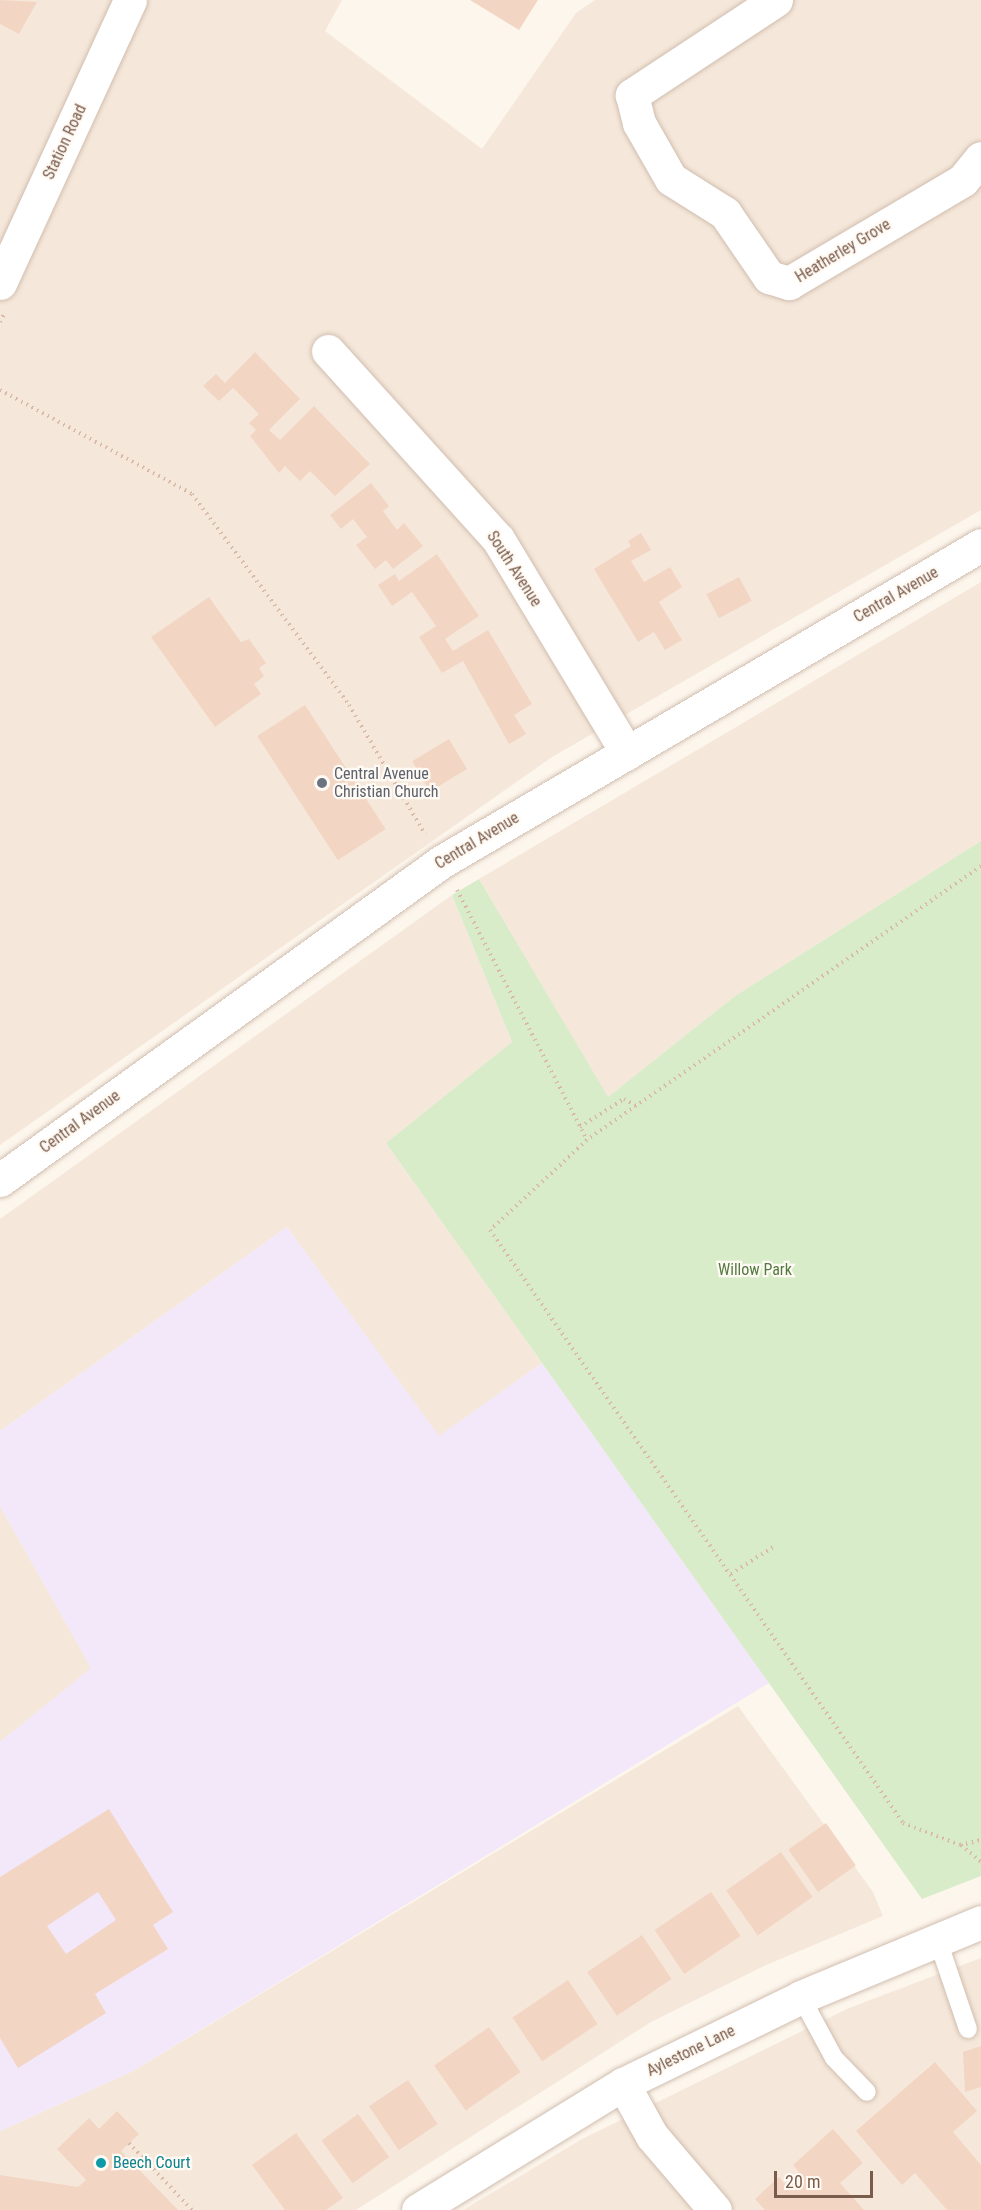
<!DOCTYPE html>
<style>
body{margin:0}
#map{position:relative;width:981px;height:2210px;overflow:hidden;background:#fdf6ec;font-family:"Roboto Condensed",sans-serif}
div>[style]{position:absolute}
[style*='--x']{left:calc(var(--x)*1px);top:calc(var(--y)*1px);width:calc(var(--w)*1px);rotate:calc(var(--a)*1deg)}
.residential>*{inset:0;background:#f5e8da}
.education>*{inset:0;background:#f3e8fa}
.green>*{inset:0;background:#d8ecc9}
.building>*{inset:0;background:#f3d5c3;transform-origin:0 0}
.path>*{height:4px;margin-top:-2px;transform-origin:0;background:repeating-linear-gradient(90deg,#d9b8a5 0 1.5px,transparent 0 6px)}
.roads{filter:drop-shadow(0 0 2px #d1beb0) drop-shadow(0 0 2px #d1beb0)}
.lane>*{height:18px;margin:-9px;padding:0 9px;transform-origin:9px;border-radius:9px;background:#fff}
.street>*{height:33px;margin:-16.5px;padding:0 16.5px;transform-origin:16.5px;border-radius:16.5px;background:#fff}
.secondary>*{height:33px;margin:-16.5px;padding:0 16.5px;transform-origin:16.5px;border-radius:16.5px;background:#fff}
.dots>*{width:16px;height:16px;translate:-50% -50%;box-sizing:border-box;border:3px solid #fffaf3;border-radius:50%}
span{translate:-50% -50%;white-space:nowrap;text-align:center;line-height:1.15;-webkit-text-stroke:4.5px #fffaf3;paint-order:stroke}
.street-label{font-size:16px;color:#7a5c4d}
.worship-label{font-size:16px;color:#5b616d}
.left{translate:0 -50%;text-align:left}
.park-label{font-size:16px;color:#537a41}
.culture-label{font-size:16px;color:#0d838f}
.scale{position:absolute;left:774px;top:2171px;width:99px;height:27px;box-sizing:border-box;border:3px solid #7a5c4d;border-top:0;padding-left:8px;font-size:18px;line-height:21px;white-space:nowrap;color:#7a5c4d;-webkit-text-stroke:4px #fffaf3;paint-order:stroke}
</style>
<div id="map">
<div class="residential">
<i style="clip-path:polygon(0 0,342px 0,325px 31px,482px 149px,576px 13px,595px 0,981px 0,981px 510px,552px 757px,0 1145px)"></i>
<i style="clip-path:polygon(981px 582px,981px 841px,735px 996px,607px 1098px,479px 879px)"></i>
<i style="clip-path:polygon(452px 895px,512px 1042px,386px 1143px,542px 1363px,439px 1437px,287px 1227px,0 1431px,0 1219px)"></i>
<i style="clip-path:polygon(0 1506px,92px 1669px,0 1742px)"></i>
<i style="clip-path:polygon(738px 1706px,873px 1892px,883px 1916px,766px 1965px,651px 2022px,356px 2210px,0 2210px,0 2131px,133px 2071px)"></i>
<i style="clip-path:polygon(981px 1958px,981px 2210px,463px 2210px,582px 2139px,849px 2008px)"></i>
</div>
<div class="education">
<i style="clip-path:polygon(287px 1227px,439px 1436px,542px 1363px,769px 1683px,133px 2071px,0 2131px,0 1742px,91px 1668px,0 1506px,0 1431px)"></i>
</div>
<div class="green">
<i style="clip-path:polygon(981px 841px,981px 1876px,922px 1899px,386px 1143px,512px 1042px,452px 895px,479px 879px,608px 1097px,735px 996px)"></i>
</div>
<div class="building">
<i style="clip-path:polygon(0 0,37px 2px,19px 34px,0 24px)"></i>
<i style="clip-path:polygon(470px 0,538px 0,519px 30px)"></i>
<i style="clip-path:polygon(255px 352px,300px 399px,269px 430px,280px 440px,314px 406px,370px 464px,335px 496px,310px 471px,300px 481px,285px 466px,279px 473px,250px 436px,256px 430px,249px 423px,259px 414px,233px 388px,219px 401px,203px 386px,216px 374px,225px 383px)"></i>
<i style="clip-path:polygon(371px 483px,389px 506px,383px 511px,397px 530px,404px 523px,423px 546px,393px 569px,386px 560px,375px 569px,356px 545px,367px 537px,353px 519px,341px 529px,330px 515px)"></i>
<i style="clip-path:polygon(641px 533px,651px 550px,631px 561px,644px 582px,670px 567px,682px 587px,659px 602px,682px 640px,665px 650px,654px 632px,638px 642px,594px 569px,631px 546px,628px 541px)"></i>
<i style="clip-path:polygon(437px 554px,479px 616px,445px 639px,453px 651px,488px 630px,532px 704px,514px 715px,526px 734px,509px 744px,463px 661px,442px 673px,419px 637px,436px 626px,412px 592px,392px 606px,378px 585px,395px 574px,399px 581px)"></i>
<i style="left:739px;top:577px;width:27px;height:37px;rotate:62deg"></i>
<i style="clip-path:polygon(209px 597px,241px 642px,249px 639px,266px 663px,259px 668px,264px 676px,254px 684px,261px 694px,215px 727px,151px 637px)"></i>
<i style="left:305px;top:705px;width:148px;height:57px;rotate:57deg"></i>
<i style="left:449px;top:739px;width:35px;height:43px;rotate:59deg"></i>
<i style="clip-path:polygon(evenodd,109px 1809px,173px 1912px,153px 1925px,168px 1949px,95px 1994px,106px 2013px,18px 2068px,0 2038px,0 1877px,109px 1809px,98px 1892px,116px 1920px,66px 1954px,47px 1926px,98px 1892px)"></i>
<i style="left:826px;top:1823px;width:52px;height:46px;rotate:55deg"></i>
<i style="left:781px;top:1852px;width:55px;height:67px;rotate:55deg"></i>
<i style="left:711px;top:1892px;width:53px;height:68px;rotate:56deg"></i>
<i style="left:642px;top:1935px;width:53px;height:66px;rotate:56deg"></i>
<i style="left:568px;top:1980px;width:53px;height:67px;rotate:56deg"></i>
<i style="left:489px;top:2027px;width:55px;height:67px;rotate:55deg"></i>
<i style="clip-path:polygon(981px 2046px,981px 2087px,965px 2092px,963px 2052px)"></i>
<i style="clip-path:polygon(935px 2062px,977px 2111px,953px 2132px,981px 2165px,981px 2210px,947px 2210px,915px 2173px,902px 2185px,856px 2131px)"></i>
<i style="left:408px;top:2080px;width:53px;height:47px;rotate:56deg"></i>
<i style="clip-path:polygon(117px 2111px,139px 2134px,121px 2151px,178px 2210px,0 2210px,0 2175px,78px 2187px,86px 2180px,57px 2149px,89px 2118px,99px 2129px)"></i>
<i style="left:358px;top:2114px;width:53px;height:45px;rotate:54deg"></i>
<i style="clip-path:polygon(833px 2129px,863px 2163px,840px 2183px,864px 2210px,765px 2210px,755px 2199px,779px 2177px,785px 2184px,799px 2172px,793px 2165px)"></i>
<i style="clip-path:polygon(296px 2133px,343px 2198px,326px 2210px,285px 2210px,252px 2165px)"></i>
</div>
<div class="path">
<i style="--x:0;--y:322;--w:9;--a:-63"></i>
<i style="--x:0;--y:390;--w:218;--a:28.4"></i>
<i style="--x:192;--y:494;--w:263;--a:53.3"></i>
<i style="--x:349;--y:705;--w:150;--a:59.5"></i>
<i style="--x:981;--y:866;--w:480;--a:145.2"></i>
<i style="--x:587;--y:1140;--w:132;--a:137.1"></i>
<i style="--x:490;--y:1230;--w:723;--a:55.14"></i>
<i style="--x:903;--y:1823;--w:61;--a:21.1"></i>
<i style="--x:960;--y:1845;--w:22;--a:-13"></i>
<i style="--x:457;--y:890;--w:282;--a:62.5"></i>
<i style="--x:580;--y:1127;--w:52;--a:-32.5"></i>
<i style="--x:624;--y:1099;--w:14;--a:30"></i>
<i style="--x:731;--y:1574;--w:52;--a:-32.5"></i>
<i style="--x:961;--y:1845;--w:26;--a:40"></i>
<i style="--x:129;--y:2143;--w:92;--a:46.8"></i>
</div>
<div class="roads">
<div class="lane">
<i style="--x:938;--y:1941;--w:93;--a:71.2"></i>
<i style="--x:801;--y:1997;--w:69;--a:61.6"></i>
<i style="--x:834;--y:2058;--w:47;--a:45.9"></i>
</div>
<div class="street">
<i style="--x:776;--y:0;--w:173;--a:146.6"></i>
<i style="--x:632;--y:95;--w:29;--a:76"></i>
<i style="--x:639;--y:123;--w:64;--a:60.3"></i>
<i style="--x:671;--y:179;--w:64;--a:32.2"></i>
<i style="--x:725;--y:213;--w:78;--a:55.5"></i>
<i style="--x:769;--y:277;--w:21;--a:17"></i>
<i style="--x:789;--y:283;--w:202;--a:-30.6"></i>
<i style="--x:963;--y:180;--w:28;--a:-51"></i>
<i style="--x:328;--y:351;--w:253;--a:47.9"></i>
<i style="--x:498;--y:539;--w:250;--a:58.9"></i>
<i style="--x:0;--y:1180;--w:544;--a:-35.79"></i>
<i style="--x:441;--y:862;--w:626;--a:-30.41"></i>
<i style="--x:623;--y:2084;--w:60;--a:60.9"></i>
<i style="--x:652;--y:2136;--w:97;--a:49.6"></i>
</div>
<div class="secondary">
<i style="--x:0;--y:283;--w:311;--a:-65.3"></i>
<i style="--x:418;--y:2210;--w:241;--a:-31.6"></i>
<i style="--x:623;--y:2084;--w:198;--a:-26"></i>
<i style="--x:801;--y:1997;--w:195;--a:-22.6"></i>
</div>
</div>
<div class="dots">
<i style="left:322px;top:783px;background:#6b7280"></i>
<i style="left:101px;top:2163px;background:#0f9aa8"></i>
</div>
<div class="street-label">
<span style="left:65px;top:142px;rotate:-65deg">Station Road</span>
<span style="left:843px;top:251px;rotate:-31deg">Heatherley Grove</span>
<span style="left:514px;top:569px;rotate:57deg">South Avenue</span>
<span style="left:896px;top:595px;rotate:-30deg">Central Avenue</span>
<span style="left:477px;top:841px;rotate:-31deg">Central Avenue</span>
<span style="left:80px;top:1122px;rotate:-36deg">Central Avenue</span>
<span style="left:691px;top:2051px;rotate:-26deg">Aylestone Lane</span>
</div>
<div class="worship-label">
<span class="left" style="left:334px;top:783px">Central Avenue<br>Christian Church</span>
</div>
<div class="park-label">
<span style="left:755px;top:1270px">Willow Park</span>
</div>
<div class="culture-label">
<span class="left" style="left:113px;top:2163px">Beech Court</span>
</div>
<div class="scale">20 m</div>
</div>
